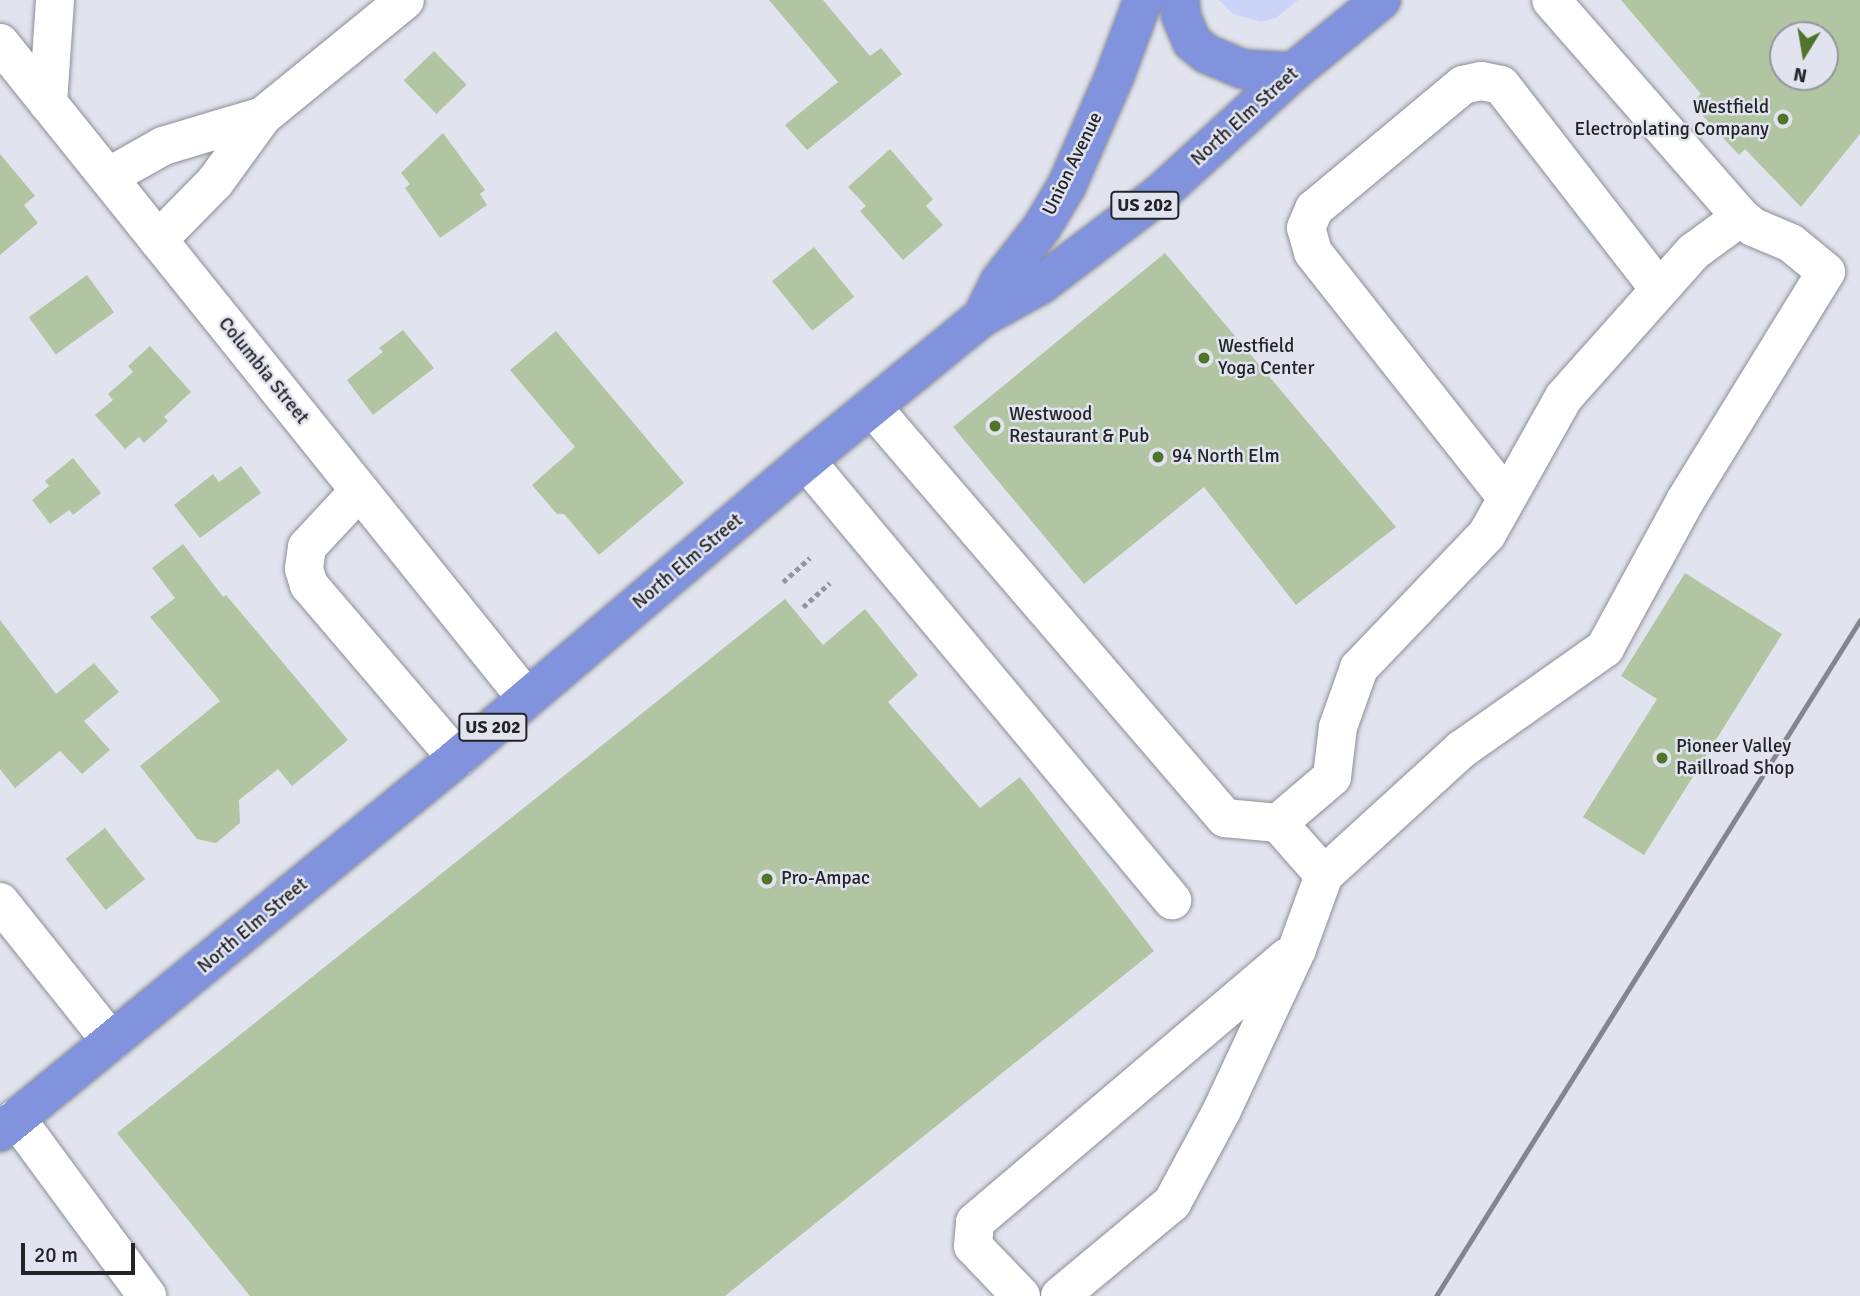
<!DOCTYPE html>
<style>
body{margin:0}
#map{position:relative;width:1860px;height:1296px;overflow:hidden;background:#e1e4ee;font-family:Signika,sans-serif}
div>[style]{position:absolute}
[style*='--x']{left:calc(var(--x)*1px);top:calc(var(--y)*1px);width:calc(var(--w)*1px);rotate:calc(var(--a)*1deg)}
.green>*{inset:0;background:#cbd4f8}
.building>*{inset:0;background:#b1c5a2;transform-origin:0 0}
.path>*{height:4.5px;margin-top:-2.25px;transform-origin:0;background:repeating-linear-gradient(90deg,#93969d 0 5px,transparent 0 8.5px)}
.roads{filter:drop-shadow(0 0 2px #8c8e98) drop-shadow(0 0 2px #8c8e98)}
.minor>*{height:38px;margin:-19px;padding:0 19px;transform-origin:19px;border-radius:19px;background:#fff}
.highway>*{height:38px;margin:-19px;padding:0 19px;transform-origin:19px;border-radius:19px;background:#8293de}
.rail>*{height:5px;margin:-2.5px;padding:0 2.5px;transform-origin:2.5px;border-radius:2.5px;background:#84868d}
.dots>*{width:19px;height:19px;translate:-50% -50%;box-sizing:border-box;border:4px solid #e1e4ee;border-radius:50%}
span{translate:-50% -50%;white-space:nowrap;text-align:center;line-height:1.15;-webkit-text-stroke:5px #e1e4ee;paint-order:stroke}
.shield-label span{padding:2px 5px;background:#e1e4ee;border:2px solid;border-radius:5px;-webkit-text-stroke-width:0}
.shield-label{font-size:18px;color:#232428;font-weight:700}
.poi-label{font-size:19px;color:#232428}
.right{translate:-100% -50%;text-align:right}
.left{translate:0 -50%;text-align:left}
.street-label{font-size:19px;color:#232428}
.north{position:absolute;left:1769px;top:21px;width:70px;height:70px;box-sizing:border-box;background:#e1e4ee;border:2px solid #95979f;border-radius:50%;rotate:191deg;font-size:19px;font-weight:700;line-height:28px;text-align:center;color:#232428}
.north::after{content:'';display:block;margin:auto;width:24px;height:32px;background:#51742d;clip-path:polygon(50% 0,100% 100%,50% 72%,0 100%)}
.scale{position:absolute;left:21px;top:1243px;width:114px;height:32px;box-sizing:border-box;border:4px solid #232428;border-top:0;padding-left:9px;font-size:21px;line-height:24px;white-space:nowrap;color:#232428;-webkit-text-stroke:5px #e1e4ee;paint-order:stroke}
</style>
<div id="map">
<div class="green">
<i style="clip-path:polygon(1219px 0,1298px 0,1276px 18px,1261px 22px,1233px 14px)"></i>
</div>
<div class="building">
<i style="clip-path:polygon(769px 0,823px 0,870px 56px,881px 48px,902px 74px,807px 150px,785px 125px,838px 82px)"></i>
<i style="clip-path:polygon(evenodd,1621px 0,1860px 0,1860px 134px,1801px 207px,1745px 149px,1739px 155px,1691px 103px,1701px 94px,1621px 0,1783px 35px,1825px 35px,1825px 77px,1783px 77px,1783px 35px)"></i>
<i style="left:434px;top:51px;width:47px;height:42px;rotate:46deg"></i>
<i style="clip-path:polygon(443px 133px,485px 190px,480px 194px,487px 205px,440px 238px,405px 188px,410px 184px,401px 173px)"></i>
<i style="clip-path:polygon(890px 149px,933px 199px,926px 206px,943px 225px,903px 260px,860px 211px,866px 206px,848px 187px)"></i>
<i style="clip-path:polygon(0 154px,35px 196px,24px 205px,38px 223px,0 255px)"></i>
<i style="left:814px;top:247px;width:64px;height:54px;rotate:51deg"></i>
<i style="clip-path:polygon(1165px 253px,1396px 527px,1296px 605px,1204px 487px,1084px 584px,953px 427px)"></i>
<i style="left:87px;top:275px;width:46px;height:72px;rotate:54deg"></i>
<i style="clip-path:polygon(403px 330px,434px 368px,373px 415px,347px 380px,383px 352px,379px 348px)"></i>
<i style="clip-path:polygon(556px 331px,684px 483px,599px 555px,564px 514px,557px 514px,532px 485px,575px 447px,510px 370px)"></i>
<i style="clip-path:polygon(150px 346px,191px 392px,164px 417px,168px 421px,144px 443px,139px 437px,125px 449px,95px 415px,113px 400px,108px 394px,133px 372px,128px 366px)"></i>
<i style="clip-path:polygon(73px 458px,101px 493px,73px 515px,69px 510px,50px 524px,32px 500px,49px 486px,45px 481px)"></i>
<i style="clip-path:polygon(241px 466px,261px 493px,200px 538px,174px 505px,213px 474px,219px 482px)"></i>
<i style="clip-path:polygon(183px 544px,223px 597px,226px 595px,348px 740px,292px 786px,278px 769px,239px 800px,240px 823px,216px 843px,197px 839px,140px 766px,220px 701px,150px 617px,175px 598px,152px 568px)"></i>
<i style="clip-path:polygon(1685px 573px,1782px 634px,1644px 855px,1583px 817px,1657px 699px,1621px 676px)"></i>
<i style="clip-path:polygon(785px 599px,823px 645px,865px 609px,918px 675px,888px 702px,980px 808px,1020px 777px,1154px 951px,725px 1296px,250px 1296px,117px 1133px)"></i>
<i style="clip-path:polygon(0 620px,56px 694px,94px 663px,119px 692px,84px 721px,110px 750px,82px 774px,60px 751px,15px 788px,0 769px)"></i>
<i style="left:105px;top:828px;width:65px;height:50px;rotate:52deg"></i>
</div>
<div class="path">
<i style="--x:783;--y:582;--w:36;--a:-42"></i>
<i style="--x:803;--y:607;--w:36;--a:-42"></i>
</div>
<div class="roads">
<div class="minor">
<i style="--x:0;--y:43;--w:841;--a:51.22"></i>
<i style="--x:48;--y:103;--w:103;--a:-86.1"></i>
<i style="--x:108;--y:177;--w:63;--a:-29.4"></i>
<i style="--x:163;--y:146;--w:104;--a:-16.7"></i>
<i style="--x:158;--y:240;--w:81;--a:-45.5"></i>
<i style="--x:215;--y:182;--w:82;--a:-54"></i>
<i style="--x:263;--y:116;--w:183;--a:-39.2"></i>
<i style="--x:872;--y:407;--w:542;--a:49.34"></i>
<i style="--x:1225;--y:818;--w:53;--a:5.4"></i>
<i style="--x:1278;--y:823;--w:71;--a:-40.4"></i>
<i style="--x:1332;--y:777;--w:50;--a:-83.2"></i>
<i style="--x:1338;--y:727;--w:63;--a:-70.4"></i>
<i style="--x:1359;--y:668;--w:185;--a:-46.3"></i>
<i style="--x:1487;--y:534;--w:157;--a:-60.7"></i>
<i style="--x:1564;--y:397;--w:194;--a:-48.3"></i>
<i style="--x:1693;--y:252;--w:59;--a:-36.1"></i>
<i style="--x:806;--y:461;--w:572;--a:50.18"></i>
<i style="--x:359;--y:491;--w:76;--a:132.9"></i>
<i style="--x:307;--y:547;--w:22;--a:98"></i>
<i style="--x:304;--y:569;--w:17;--a:73"></i>
<i style="--x:309;--y:585;--w:228;--a:49.5"></i>
<i style="--x:1507;--y:498;--w:313;--a:-128.3"></i>
<i style="--x:1313;--y:252;--w:25;--a:-106"></i>
<i style="--x:1306;--y:228;--w:21;--a:-67"></i>
<i style="--x:1314;--y:209;--w:194;--a:-39.8"></i>
<i style="--x:1463;--y:85;--w:18;--a:-13"></i>
<i style="--x:1481;--y:81;--w:20;--a:11"></i>
<i style="--x:1501;--y:85;--w:258;--a:52.2"></i>
<i style="--x:1278;--y:823;--w:69;--a:48.5"></i>
<i style="--x:0;--y:902;--w:178;--a:51.4"></i>
<i style="--x:16;--y:1118;--w:221;--a:53.6"></i>
<i style="--x:1021;--y:1296;--w:69;--a:-133.8"></i>
<i style="--x:973;--y:1246;--w:24;--a:-85"></i>
<i style="--x:975;--y:1222;--w:410;--a:-40.3"></i>
<i style="--x:1060;--y:1296;--w:146;--a:-39.7"></i>
<i style="--x:1172;--y:1203;--w:106;--a:-61.7"></i>
<i style="--x:1222;--y:1110;--w:178;--a:-65"></i>
<i style="--x:1297;--y:949;--w:79;--a:-70"></i>
<i style="--x:1324;--y:875;--w:187;--a:-42.4"></i>
<i style="--x:1462;--y:749;--w:175;--a:-35.2"></i>
<i style="--x:1605;--y:648;--w:167;--a:-61.4"></i>
<i style="--x:1685;--y:501;--w:269;--a:-58.4"></i>
<i style="--x:1826;--y:272;--w:45;--a:-140.4"></i>
<i style="--x:1791;--y:243;--w:41;--a:-157.2"></i>
<i style="--x:1753;--y:227;--w:16;--a:-140"></i>
<i style="--x:1741;--y:217;--w:288;--a:-131.2"></i>
</div>
<div class="highway">
<i style="--x:1180;--y:0;--w:16;--a:86"></i>
<i style="--x:1181;--y:16;--w:28;--a:67"></i>
<i style="--x:1192;--y:42;--w:19;--a:39"></i>
<i style="--x:1207;--y:54;--w:39;--a:23"></i>
<i style="--x:1243;--y:69;--w:50;--a:3.4"></i>
<i style="--x:982;--y:317;--w:40;--a:-63.4"></i>
<i style="--x:1000;--y:281;--w:68;--a:-52.1"></i>
<i style="--x:1042;--y:227;--w:49;--a:-59.2"></i>
<i style="--x:1067;--y:185;--w:120;--a:-66.4"></i>
<i style="--x:1115;--y:75;--w:80;--a:-69.5"></i>
<i style="--x:0;--y:1132;--w:591;--a:-39.3"></i>
<i style="--x:457;--y:758;--w:458;--a:-40.4"></i>
<i style="--x:806;--y:461;--w:227;--a:-39.3"></i>
<i style="--x:982;--y:317;--w:66;--a:-28.9"></i>
<i style="--x:1040;--y:285;--w:152;--a:-37.2"></i>
<i style="--x:1161;--y:193;--w:179;--a:-42.5"></i>
<i style="--x:1293;--y:72;--w:114;--a:-39.3"></i>
</div>
</div>
<div class="rail">
<i style="--x:1436;--y:1296;--w:798;--a:-57.9"></i>
</div>
<div class="dots">
<i style="left:1783px;top:119px;background:#51742d"></i>
<i style="left:1204px;top:358px;background:#51742d"></i>
<i style="left:995px;top:426px;background:#51742d"></i>
<i style="left:1158px;top:457px;background:#51742d"></i>
<i style="left:1662px;top:758px;background:#51742d"></i>
<i style="left:767px;top:879px;background:#51742d"></i>
</div>
<div class="shield-label">
<span style="left:1145px;top:205px">US 202</span>
<span style="left:493px;top:727px">US 202</span>
</div>
<div class="poi-label">
<span class="right" style="left:1769px;top:119px">Westfield<br>Electroplating Company</span>
<span class="left" style="left:1218px;top:358px">Westfield<br>Yoga Center</span>
<span class="left" style="left:1009px;top:426px">Westwood<br>Restaurant &amp; Pub</span>
<span class="left" style="left:1172px;top:457px">94 North Elm</span>
<span class="left" style="left:1676px;top:758px">Pioneer Valley<br>Raillroad Shop</span>
<span class="left" style="left:781px;top:879px">Pro-Ampac</span>
</div>
<div class="street-label">
<span style="left:1245px;top:117px;rotate:-42deg">North Elm Street</span>
<span style="left:1073px;top:164px;rotate:-64deg">Union Avenue</span>
<span style="left:263px;top:371px;rotate:51deg">Columbia Street</span>
<span style="left:688px;top:562px;rotate:-40deg">North Elm Street</span>
<span style="left:253px;top:926px;rotate:-40deg">North Elm Street</span>
</div>
<div class="north">N</div>
<div class="scale">20 m</div>
</div>
